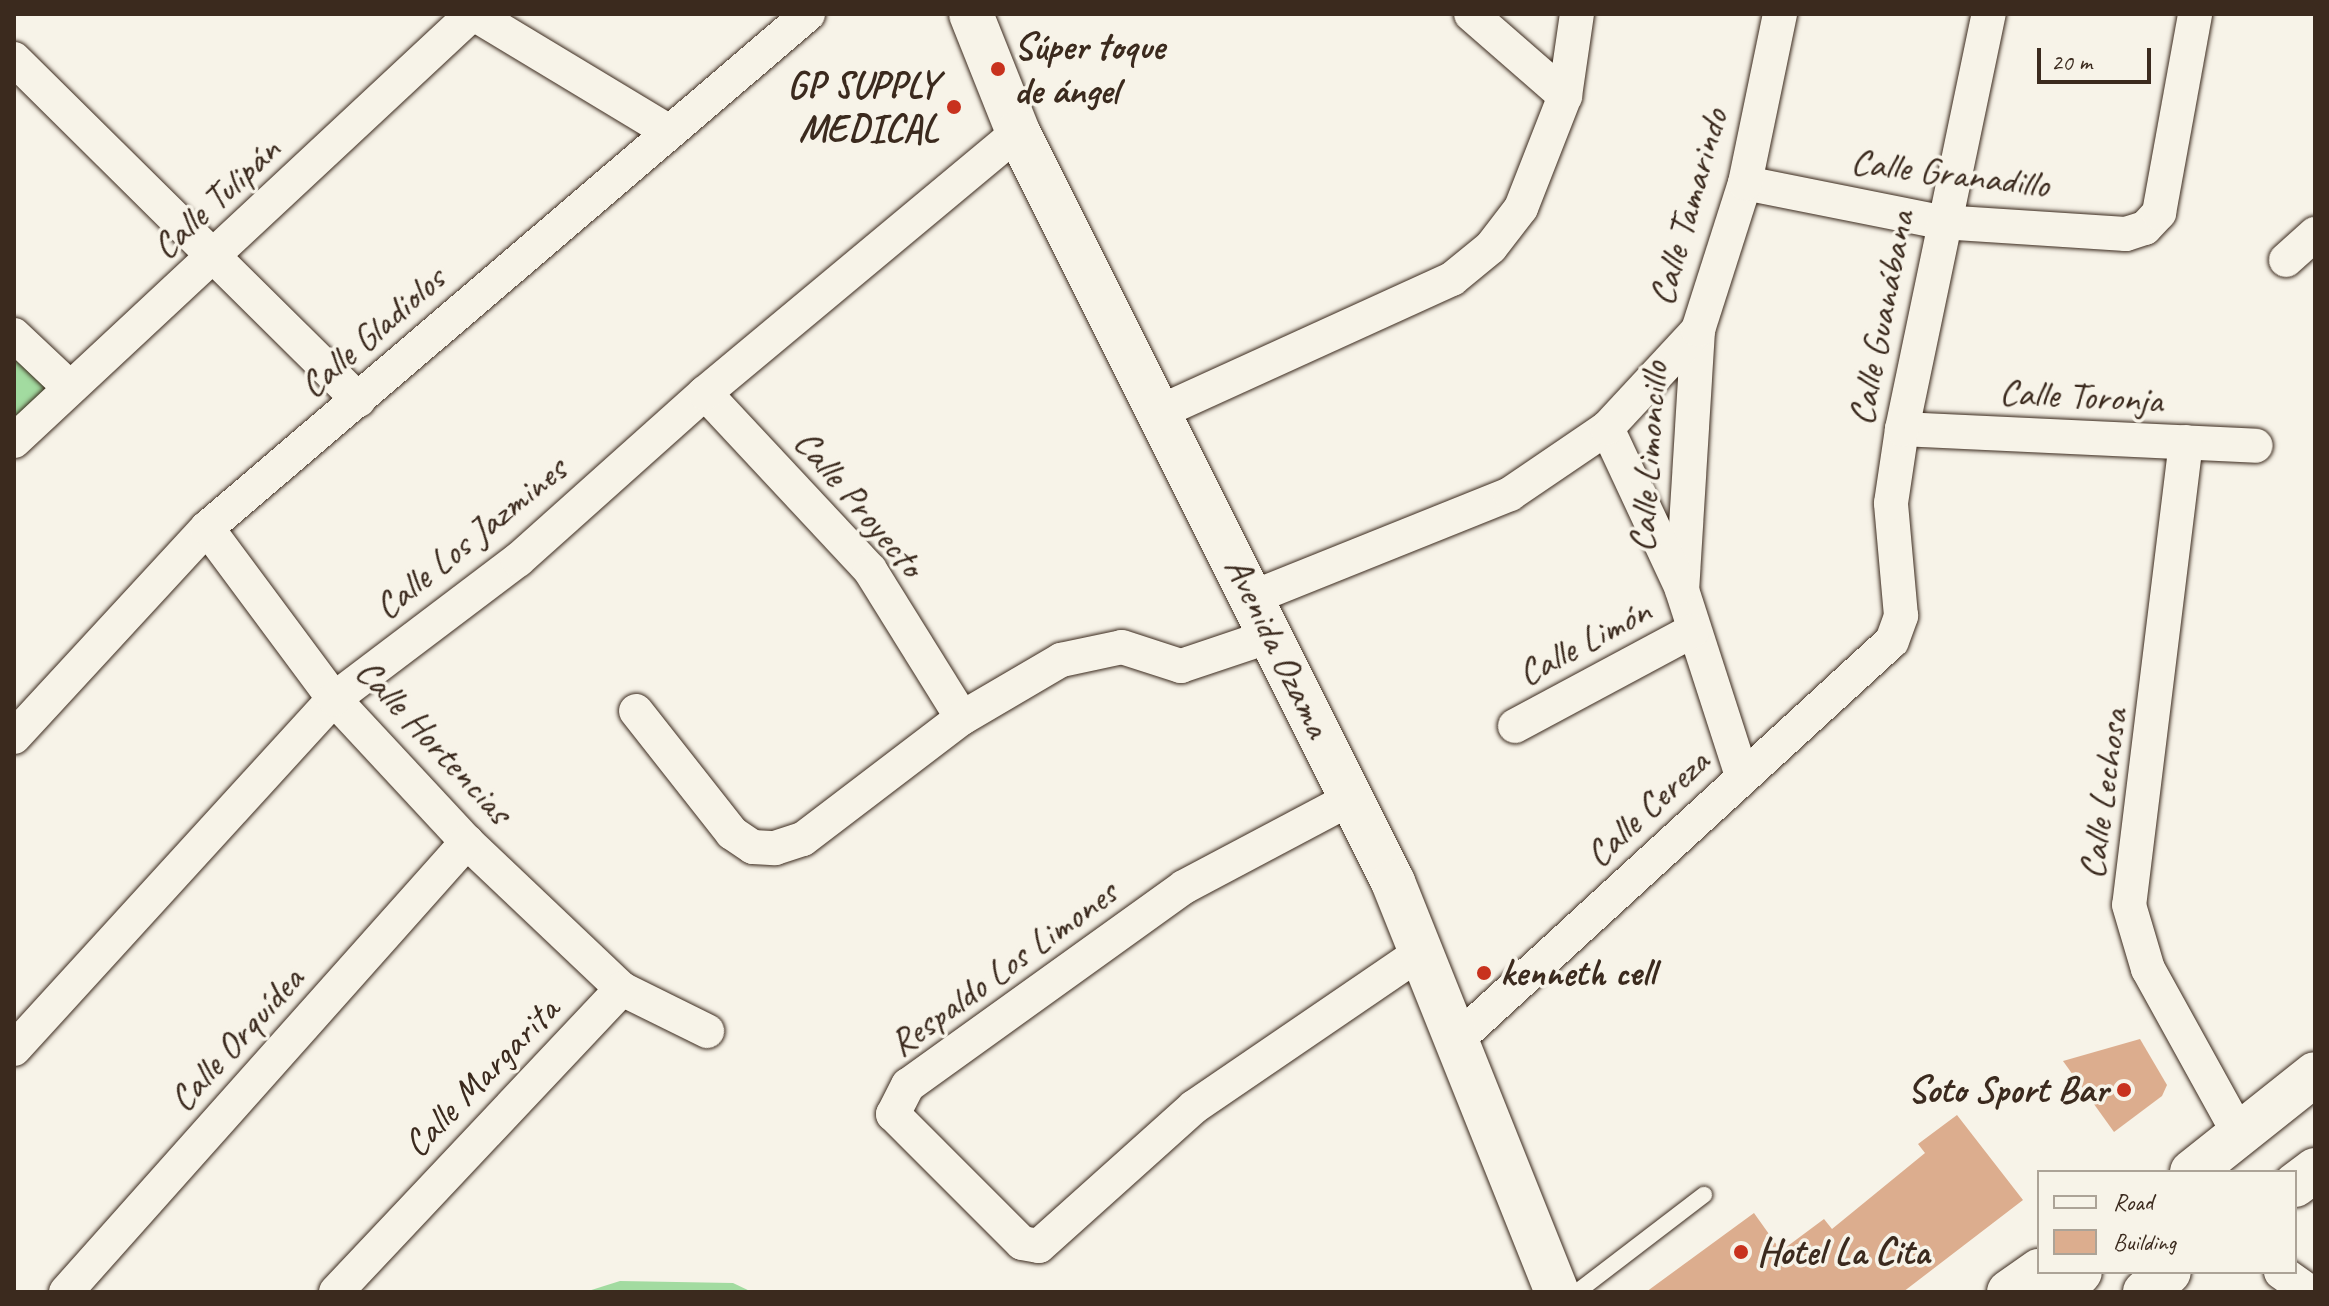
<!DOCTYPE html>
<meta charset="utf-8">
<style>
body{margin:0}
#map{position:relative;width:2329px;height:1306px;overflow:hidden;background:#f7f3e8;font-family:Caveat,sans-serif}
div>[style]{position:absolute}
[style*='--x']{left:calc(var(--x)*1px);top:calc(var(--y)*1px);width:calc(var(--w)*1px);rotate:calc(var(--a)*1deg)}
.green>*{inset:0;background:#a2dba0}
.building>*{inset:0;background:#dcad8e}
.roads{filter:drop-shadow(0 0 2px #3b2a1e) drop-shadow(0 0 2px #3b2a1e)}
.lane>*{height:16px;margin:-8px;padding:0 8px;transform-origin:8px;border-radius:8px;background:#f7f3e8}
.street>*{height:34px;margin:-17px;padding:0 17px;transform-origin:17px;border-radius:17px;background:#f7f3e8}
.secondary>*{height:44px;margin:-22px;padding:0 22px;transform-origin:22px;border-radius:22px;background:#f7f3e8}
.primary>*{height:44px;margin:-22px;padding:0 22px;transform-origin:22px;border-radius:22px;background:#f7f3e8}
.dots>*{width:22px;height:22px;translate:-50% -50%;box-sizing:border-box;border:4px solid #f7f3e8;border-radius:50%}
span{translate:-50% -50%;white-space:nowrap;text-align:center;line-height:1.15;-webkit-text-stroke:7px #f7f3e8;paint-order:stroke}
.poi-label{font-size:38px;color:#3b2a1e;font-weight:700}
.left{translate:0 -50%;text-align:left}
.right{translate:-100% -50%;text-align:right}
.street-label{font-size:38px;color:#3b2a1e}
.frame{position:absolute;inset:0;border:16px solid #3b2a1e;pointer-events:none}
.legend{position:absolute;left:2037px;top:1170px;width:260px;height:104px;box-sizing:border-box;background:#f7f3e8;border:2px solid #aca397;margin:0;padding:10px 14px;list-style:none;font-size:24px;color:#3b2a1e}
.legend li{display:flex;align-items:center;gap:16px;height:40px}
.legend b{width:40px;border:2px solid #aca397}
.scale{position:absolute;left:2037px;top:48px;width:114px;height:36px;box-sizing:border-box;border:4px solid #3b2a1e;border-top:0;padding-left:10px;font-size:24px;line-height:28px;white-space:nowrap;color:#3b2a1e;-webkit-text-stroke:6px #f7f3e8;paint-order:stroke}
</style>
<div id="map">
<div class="green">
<i style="clip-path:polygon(14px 344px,55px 384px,14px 426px)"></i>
<i style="clip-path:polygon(620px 1281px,733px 1283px,752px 1292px,585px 1292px)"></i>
</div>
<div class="building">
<i style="clip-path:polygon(2140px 1039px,2167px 1085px,2162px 1096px,2114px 1132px,2063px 1061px)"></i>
<i style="clip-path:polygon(1957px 1115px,2023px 1200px,1903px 1292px,1646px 1292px,1754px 1213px,1781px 1251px,1824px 1219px,1832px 1229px,1925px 1153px,1918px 1144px)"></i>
</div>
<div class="roads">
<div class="lane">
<i style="--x:1577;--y:1292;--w:160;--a:-37.4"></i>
</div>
<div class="street">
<i style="--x:474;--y:14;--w:227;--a:31.1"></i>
<i style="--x:1471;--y:14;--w:125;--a:41.1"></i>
<i style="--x:14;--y:59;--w:485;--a:44.7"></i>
<i style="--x:1745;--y:183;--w:200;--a:11.3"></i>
<i style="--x:1941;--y:222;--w:185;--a:3.7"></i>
<i style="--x:2126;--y:234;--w:20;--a:-18"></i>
<i style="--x:2145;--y:228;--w:21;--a:-47"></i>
<i style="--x:2159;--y:213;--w:202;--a:-79.7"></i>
<i style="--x:2286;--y:260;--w:39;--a:-42"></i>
<i style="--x:1698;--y:330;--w:260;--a:93.5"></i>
<i style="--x:1682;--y:590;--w:195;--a:72.1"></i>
<i style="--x:14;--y:335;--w:73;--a:43.3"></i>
<i style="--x:705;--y:393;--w:242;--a:47"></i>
<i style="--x:870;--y:570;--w:174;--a:58.1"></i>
<i style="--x:1162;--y:411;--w:319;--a:-24.5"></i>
<i style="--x:1452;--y:279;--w:50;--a:-39.4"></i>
<i style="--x:1491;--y:247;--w:49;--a:-52.4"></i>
<i style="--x:1521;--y:208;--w:120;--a:-68.6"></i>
<i style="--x:1565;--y:96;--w:83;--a:-81.7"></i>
<i style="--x:1607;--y:428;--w:175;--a:65"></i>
<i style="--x:1902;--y:429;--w:354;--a:2.7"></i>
<i style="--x:14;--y:441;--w:626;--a:-42.99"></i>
<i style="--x:2186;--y:442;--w:466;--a:97"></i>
<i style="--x:2129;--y:905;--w:67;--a:73.5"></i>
<i style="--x:2148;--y:969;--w:186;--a:61.1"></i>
<i style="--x:207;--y:528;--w:213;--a:53.4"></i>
<i style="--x:334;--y:699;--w:195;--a:47.1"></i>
<i style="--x:467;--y:842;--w:214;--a:43.5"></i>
<i style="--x:622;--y:989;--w:95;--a:26.3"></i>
<i style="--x:1254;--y:597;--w:276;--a:-21.9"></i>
<i style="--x:1510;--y:494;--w:117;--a:-34.2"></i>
<i style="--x:1607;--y:428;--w:134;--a:-47.1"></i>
<i style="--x:1698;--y:330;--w:154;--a:-72.3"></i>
<i style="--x:1745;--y:183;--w:173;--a:-78.3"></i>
<i style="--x:636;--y:711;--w:155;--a:51.8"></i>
<i style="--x:732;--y:833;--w:25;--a:34"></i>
<i style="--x:753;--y:847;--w:22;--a:3"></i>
<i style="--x:775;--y:848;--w:29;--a:-18"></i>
<i style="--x:803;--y:839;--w:200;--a:-37.3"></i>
<i style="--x:962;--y:718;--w:115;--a:-30.4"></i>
<i style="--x:1061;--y:660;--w:62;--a:-12"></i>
<i style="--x:1122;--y:647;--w:62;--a:17.9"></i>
<i style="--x:1181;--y:666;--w:97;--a:-18.6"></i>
<i style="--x:1515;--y:726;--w:201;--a:-28.2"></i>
<i style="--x:14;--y:737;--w:284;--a:-47.3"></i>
<i style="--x:207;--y:528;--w:791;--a:-40.54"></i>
<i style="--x:1352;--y:798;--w:190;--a:152.1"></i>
<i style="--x:1184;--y:887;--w:340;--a:144.3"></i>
<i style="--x:908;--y:1085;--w:33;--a:117"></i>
<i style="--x:893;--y:1114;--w:182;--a:45"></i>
<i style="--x:1022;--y:1243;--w:17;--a:10"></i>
<i style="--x:1039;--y:1246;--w:208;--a:-41.9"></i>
<i style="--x:1194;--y:1107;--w:277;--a:-34.3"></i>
<i style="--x:1459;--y:1038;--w:587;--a:-42.52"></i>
<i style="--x:1892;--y:641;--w:27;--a:-70"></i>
<i style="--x:1901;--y:616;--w:113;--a:-95.1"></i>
<i style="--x:1891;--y:503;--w:75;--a:-81.5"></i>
<i style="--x:1902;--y:429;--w:424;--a:-78.2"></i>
<i style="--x:14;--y:1049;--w:474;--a:-47.6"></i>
<i style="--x:334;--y:699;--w:231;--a:-37.1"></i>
<i style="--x:518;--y:560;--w:251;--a:-41.8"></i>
<i style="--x:705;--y:393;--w:408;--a:-39.8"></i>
<i style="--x:2281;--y:1272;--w:35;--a:35"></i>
<i style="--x:66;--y:1292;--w:603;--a:-48.3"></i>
<i style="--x:336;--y:1292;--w:417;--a:-46.7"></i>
</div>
<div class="secondary">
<i style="--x:971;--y:14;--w:127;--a:68.3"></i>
<i style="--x:1018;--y:132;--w:839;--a:63.43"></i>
<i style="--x:1393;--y:882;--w:442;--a:68.2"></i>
</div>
<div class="primary">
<i style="--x:2192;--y:1172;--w:157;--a:-38.5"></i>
<i style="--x:2295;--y:1185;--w:25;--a:-37"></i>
<i style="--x:2009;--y:1292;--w:37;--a:-35"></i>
<i style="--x:2060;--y:1292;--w:28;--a:-45"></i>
<i style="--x:2145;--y:1292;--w:31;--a:-40"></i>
</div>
</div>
<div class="dots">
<i style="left:998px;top:69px;background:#c8321e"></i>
<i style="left:954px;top:107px;background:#c8321e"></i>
<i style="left:1484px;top:973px;background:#c8321e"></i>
<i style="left:2124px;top:1090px;background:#c8321e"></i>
<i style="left:1741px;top:1252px;background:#c8321e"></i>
</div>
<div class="poi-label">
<span class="left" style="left:1014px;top:69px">Súper toque<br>de ángel</span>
<span class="right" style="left:938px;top:107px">GP SUPPLY<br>MEDICAL</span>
<span class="left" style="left:1500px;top:973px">kenneth cell</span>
<span class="right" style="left:2108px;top:1090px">Soto Sport Bar</span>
<span class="left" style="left:1757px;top:1252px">Hotel La Cita</span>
</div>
<div class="street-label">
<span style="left:1950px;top:173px;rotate:7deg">Calle Granadillo</span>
<span style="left:216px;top:198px;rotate:-43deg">Calle Tulipán</span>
<span style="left:1688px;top:207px;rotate:-74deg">Calle Tamarindo</span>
<span style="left:1881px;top:318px;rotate:-79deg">Calle Guanábana</span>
<span style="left:372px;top:332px;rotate:-41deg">Calle Gladiolos</span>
<span style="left:2081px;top:396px;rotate:3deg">Calle Toronja</span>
<span style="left:1648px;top:457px;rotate:-86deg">Calle Limoncillo</span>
<span style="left:859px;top:503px;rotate:50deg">Calle Proyecto</span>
<span style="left:470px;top:538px;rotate:-39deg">Calle Los Jazmines</span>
<span style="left:1584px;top:642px;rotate:-28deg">Calle Limón</span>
<span style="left:1278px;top:647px;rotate:64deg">Avenida Ozama</span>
<span style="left:434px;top:741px;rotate:47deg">Calle Hortencias</span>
<span style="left:2103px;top:794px;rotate:-82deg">Calle Lechosa</span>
<span style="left:1647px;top:808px;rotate:-43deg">Calle Cereza</span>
<span style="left:1003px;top:968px;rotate:-36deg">Respaldo Los Limones</span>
<span style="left:236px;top:1039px;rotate:-48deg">Calle Orquídea</span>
<span style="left:481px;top:1077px;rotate:-46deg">Calle Margarita</span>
</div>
<div class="frame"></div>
<ul class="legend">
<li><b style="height:10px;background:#f7f3e8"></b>Road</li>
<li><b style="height:22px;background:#dcad8e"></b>Building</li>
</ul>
<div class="scale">20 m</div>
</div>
